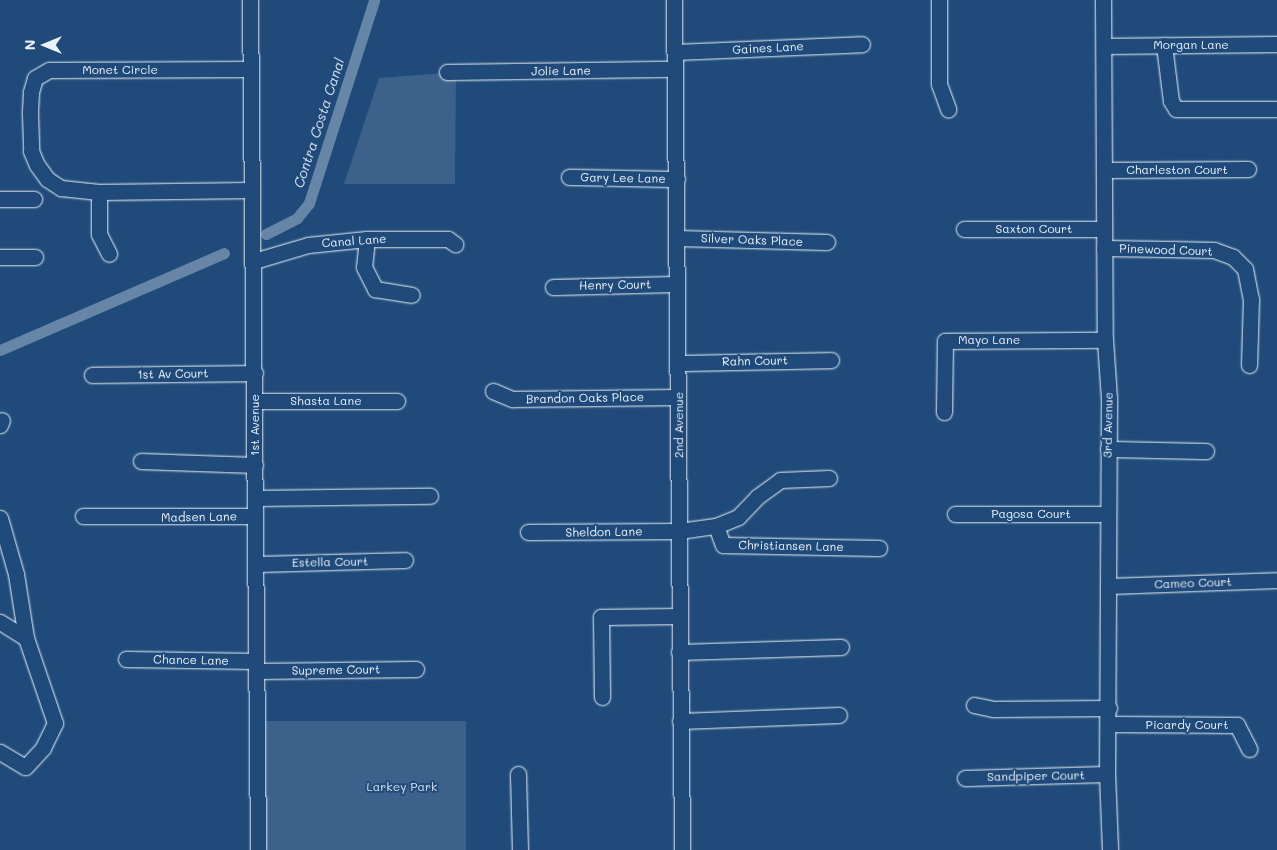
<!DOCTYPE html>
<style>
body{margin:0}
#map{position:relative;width:1277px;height:850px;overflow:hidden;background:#1f4a7a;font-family:Mali,sans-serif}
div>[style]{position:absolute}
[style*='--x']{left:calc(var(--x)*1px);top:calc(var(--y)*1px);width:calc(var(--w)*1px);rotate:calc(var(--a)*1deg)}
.green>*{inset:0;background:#3c628c;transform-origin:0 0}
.canal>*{height:11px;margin:-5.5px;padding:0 5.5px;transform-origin:5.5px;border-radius:5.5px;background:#6685a7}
.roads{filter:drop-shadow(0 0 1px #e8f1f8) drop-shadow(0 0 1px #e8f1f8)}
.minor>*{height:15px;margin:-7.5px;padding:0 7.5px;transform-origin:7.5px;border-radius:7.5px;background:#1f4a7a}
span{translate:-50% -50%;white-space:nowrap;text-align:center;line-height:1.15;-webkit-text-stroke:4px #1f4a7a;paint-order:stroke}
.street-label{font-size:12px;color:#e8f1f8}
.park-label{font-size:12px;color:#d7e3ed}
.water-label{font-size:14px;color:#d4e1ec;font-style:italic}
.north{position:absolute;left:20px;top:20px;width:50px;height:50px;-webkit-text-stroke:4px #1f4a7a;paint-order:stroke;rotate:270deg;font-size:14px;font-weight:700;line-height:20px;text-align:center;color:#e8f1f8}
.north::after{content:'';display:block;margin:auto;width:18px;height:22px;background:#e8f1f8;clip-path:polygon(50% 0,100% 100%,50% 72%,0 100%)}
</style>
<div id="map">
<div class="green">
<i style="clip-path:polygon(456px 72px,455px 184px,344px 184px,379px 78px)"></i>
<i style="left:466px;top:721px;width:129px;height:209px;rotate:90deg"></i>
</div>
<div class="canal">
<i style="--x:266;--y:234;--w:35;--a:-27"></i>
<i style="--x:297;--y:218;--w:19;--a:-51"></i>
<i style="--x:309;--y:203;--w:213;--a:-72.2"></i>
<i style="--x:0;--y:350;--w:244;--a:-23.4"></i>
</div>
<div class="roads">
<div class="minor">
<i style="--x:250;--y:0;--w:850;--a:89.46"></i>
<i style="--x:674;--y:0;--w:850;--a:89.46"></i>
<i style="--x:939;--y:0;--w:84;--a:90"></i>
<i style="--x:939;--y:84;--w:27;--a:70"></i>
<i style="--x:1103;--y:0;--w:340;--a:89.7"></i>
<i style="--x:1105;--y:340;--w:58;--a:86.1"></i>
<i style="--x:1109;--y:398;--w:376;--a:90.3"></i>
<i style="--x:1107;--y:774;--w:76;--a:87.7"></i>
<i style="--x:1164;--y:45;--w:56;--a:82.9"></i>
<i style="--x:1171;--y:101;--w:9;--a:58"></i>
<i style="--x:1176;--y:109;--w:101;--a:0"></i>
<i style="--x:1104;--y:46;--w:173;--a:-0.7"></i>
<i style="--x:675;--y:52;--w:187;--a:-2.4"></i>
<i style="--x:250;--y:69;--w:201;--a:179.7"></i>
<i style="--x:49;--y:70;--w:16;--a:150"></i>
<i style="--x:35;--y:78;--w:15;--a:106"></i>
<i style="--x:31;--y:92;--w:22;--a:93"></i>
<i style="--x:30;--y:114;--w:37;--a:88"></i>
<i style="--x:31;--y:151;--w:15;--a:67"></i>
<i style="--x:37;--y:165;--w:17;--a:54"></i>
<i style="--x:47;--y:179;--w:17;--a:33"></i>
<i style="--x:61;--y:188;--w:38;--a:6"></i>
<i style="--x:99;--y:192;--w:152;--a:-0.8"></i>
<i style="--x:447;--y:72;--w:228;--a:-0.8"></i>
<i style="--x:1105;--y:170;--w:143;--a:-0.4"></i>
<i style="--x:569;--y:177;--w:108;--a:1.1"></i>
<i style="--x:99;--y:192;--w:42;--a:90"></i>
<i style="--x:99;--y:234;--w:22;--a:63"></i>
<i style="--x:0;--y:199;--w:34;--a:0"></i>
<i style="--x:964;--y:229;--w:140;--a:0"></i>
<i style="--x:677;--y:238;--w:150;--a:1.5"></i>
<i style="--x:367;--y:239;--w:28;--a:96"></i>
<i style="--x:364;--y:267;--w:25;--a:63"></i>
<i style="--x:375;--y:289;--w:37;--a:9"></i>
<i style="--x:1104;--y:248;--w:110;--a:1"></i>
<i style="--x:1214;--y:250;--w:20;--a:20"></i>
<i style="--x:1233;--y:257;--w:17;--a:45"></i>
<i style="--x:1245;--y:269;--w:31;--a:79"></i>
<i style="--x:1251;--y:299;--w:66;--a:91.7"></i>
<i style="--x:0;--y:257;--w:35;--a:0"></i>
<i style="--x:254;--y:261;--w:56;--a:-16.5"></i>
<i style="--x:308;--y:245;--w:59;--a:-5.8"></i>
<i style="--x:367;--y:239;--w:81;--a:0"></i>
<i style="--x:448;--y:239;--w:9;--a:36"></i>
<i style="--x:553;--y:287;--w:124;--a:-1.4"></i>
<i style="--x:678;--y:363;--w:153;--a:-1.1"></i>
<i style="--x:92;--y:375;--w:163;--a:-0.7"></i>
<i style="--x:493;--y:391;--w:21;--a:23"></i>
<i style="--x:512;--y:399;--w:166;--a:-0.7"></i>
<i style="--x:255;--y:401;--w:142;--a:0"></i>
<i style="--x:944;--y:412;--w:71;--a:-89.2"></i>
<i style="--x:945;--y:341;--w:160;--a:-0.4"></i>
<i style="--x:0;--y:425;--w:5;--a:-68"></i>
<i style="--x:1108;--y:449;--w:98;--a:1.2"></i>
<i style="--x:141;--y:461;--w:114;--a:2"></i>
<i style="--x:255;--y:498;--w:175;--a:-0.7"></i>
<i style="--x:955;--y:514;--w:151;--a:0"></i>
<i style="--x:83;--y:516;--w:172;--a:0"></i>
<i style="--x:0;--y:518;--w:58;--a:74.1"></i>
<i style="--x:16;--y:574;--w:65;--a:81.1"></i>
<i style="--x:26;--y:638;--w:90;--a:71.2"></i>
<i style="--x:55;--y:723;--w:28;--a:116"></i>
<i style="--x:43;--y:748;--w:26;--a:133"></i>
<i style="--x:25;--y:767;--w:29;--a:-149"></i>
<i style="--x:716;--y:526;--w:20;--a:70"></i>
<i style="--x:723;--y:545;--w:156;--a:1.1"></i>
<i style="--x:528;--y:532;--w:151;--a:-0.4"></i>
<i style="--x:679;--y:531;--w:37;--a:-8"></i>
<i style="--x:716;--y:526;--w:24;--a:-22"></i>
<i style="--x:738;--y:517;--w:28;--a:-46"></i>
<i style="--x:757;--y:497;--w:29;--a:-36"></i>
<i style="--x:780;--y:480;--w:49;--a:-2.3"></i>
<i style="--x:255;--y:564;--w:150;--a:-1.5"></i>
<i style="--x:1109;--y:586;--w:168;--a:-2"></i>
<i style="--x:0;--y:622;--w:31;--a:32"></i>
<i style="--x:679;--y:652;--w:162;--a:-1.8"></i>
<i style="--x:126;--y:659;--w:130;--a:0.9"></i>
<i style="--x:256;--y:671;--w:160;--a:-0.7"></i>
<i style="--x:602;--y:697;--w:80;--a:-90.7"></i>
<i style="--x:601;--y:617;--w:78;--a:-0.7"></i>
<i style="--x:974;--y:705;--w:19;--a:12"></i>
<i style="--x:993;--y:709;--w:116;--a:-0.5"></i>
<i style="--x:680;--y:721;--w:159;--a:-2.2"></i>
<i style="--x:1109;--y:724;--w:128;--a:0.4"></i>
<i style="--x:1237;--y:725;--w:27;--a:63"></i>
<i style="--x:518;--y:774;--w:76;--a:88.5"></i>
<i style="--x:965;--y:778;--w:142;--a:-1.6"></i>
</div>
</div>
<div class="street-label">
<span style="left:1191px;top:45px">Morgan Lane</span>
<span style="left:768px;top:48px;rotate:-3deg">Gaines Lane</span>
<span style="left:120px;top:70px">Monet Circle</span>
<span style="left:561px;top:71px;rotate:-1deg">Jolie Lane</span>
<span style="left:1177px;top:170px">Charleston Court</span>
<span style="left:623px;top:178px;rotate:1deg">Gary Lee Lane</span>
<span style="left:1034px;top:229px">Saxton Court</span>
<span style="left:752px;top:240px;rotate:2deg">Silver Oaks Place</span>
<span style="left:354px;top:241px;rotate:-4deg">Canal Lane</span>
<span style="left:1166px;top:250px;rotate:2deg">Pinewood Court</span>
<span style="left:615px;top:285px;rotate:-1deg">Henry Court</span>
<span style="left:989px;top:340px">Mayo Lane</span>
<span style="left:755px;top:361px;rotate:-1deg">Rahn Court</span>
<span style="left:173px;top:374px;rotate:-1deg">1st Av Court</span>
<span style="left:585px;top:398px;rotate:-1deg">Brandon Oaks Place</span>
<span style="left:326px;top:401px">Shasta Lane</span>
<span style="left:255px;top:425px;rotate:-90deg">1st Avenue</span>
<span style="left:679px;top:425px;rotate:-90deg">2nd Avenue</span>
<span style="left:1108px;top:425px;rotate:-89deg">3rd Avenue</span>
<span style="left:1031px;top:514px">Pagosa Court</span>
<span style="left:199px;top:517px;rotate:-1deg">Madsen Lane</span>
<span style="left:604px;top:532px;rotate:-1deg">Sheldon Lane</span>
<span style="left:791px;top:546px;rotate:1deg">Christiansen Lane</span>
<span style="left:330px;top:562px;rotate:-1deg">Estella Court</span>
<span style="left:1193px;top:583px;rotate:-2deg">Cameo Court</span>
<span style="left:191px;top:660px;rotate:1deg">Chance Lane</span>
<span style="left:336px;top:670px;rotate:-1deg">Supreme Court</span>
<span style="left:1187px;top:725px">Picardy Court</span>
<span style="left:1036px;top:776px;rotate:-1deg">Sandpiper Court</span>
</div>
<div class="park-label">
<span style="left:402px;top:787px">Larkey Park</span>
</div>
<div class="water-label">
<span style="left:319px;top:123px;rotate:-72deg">Contra Costa Canal</span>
</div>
<div class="north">N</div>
</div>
